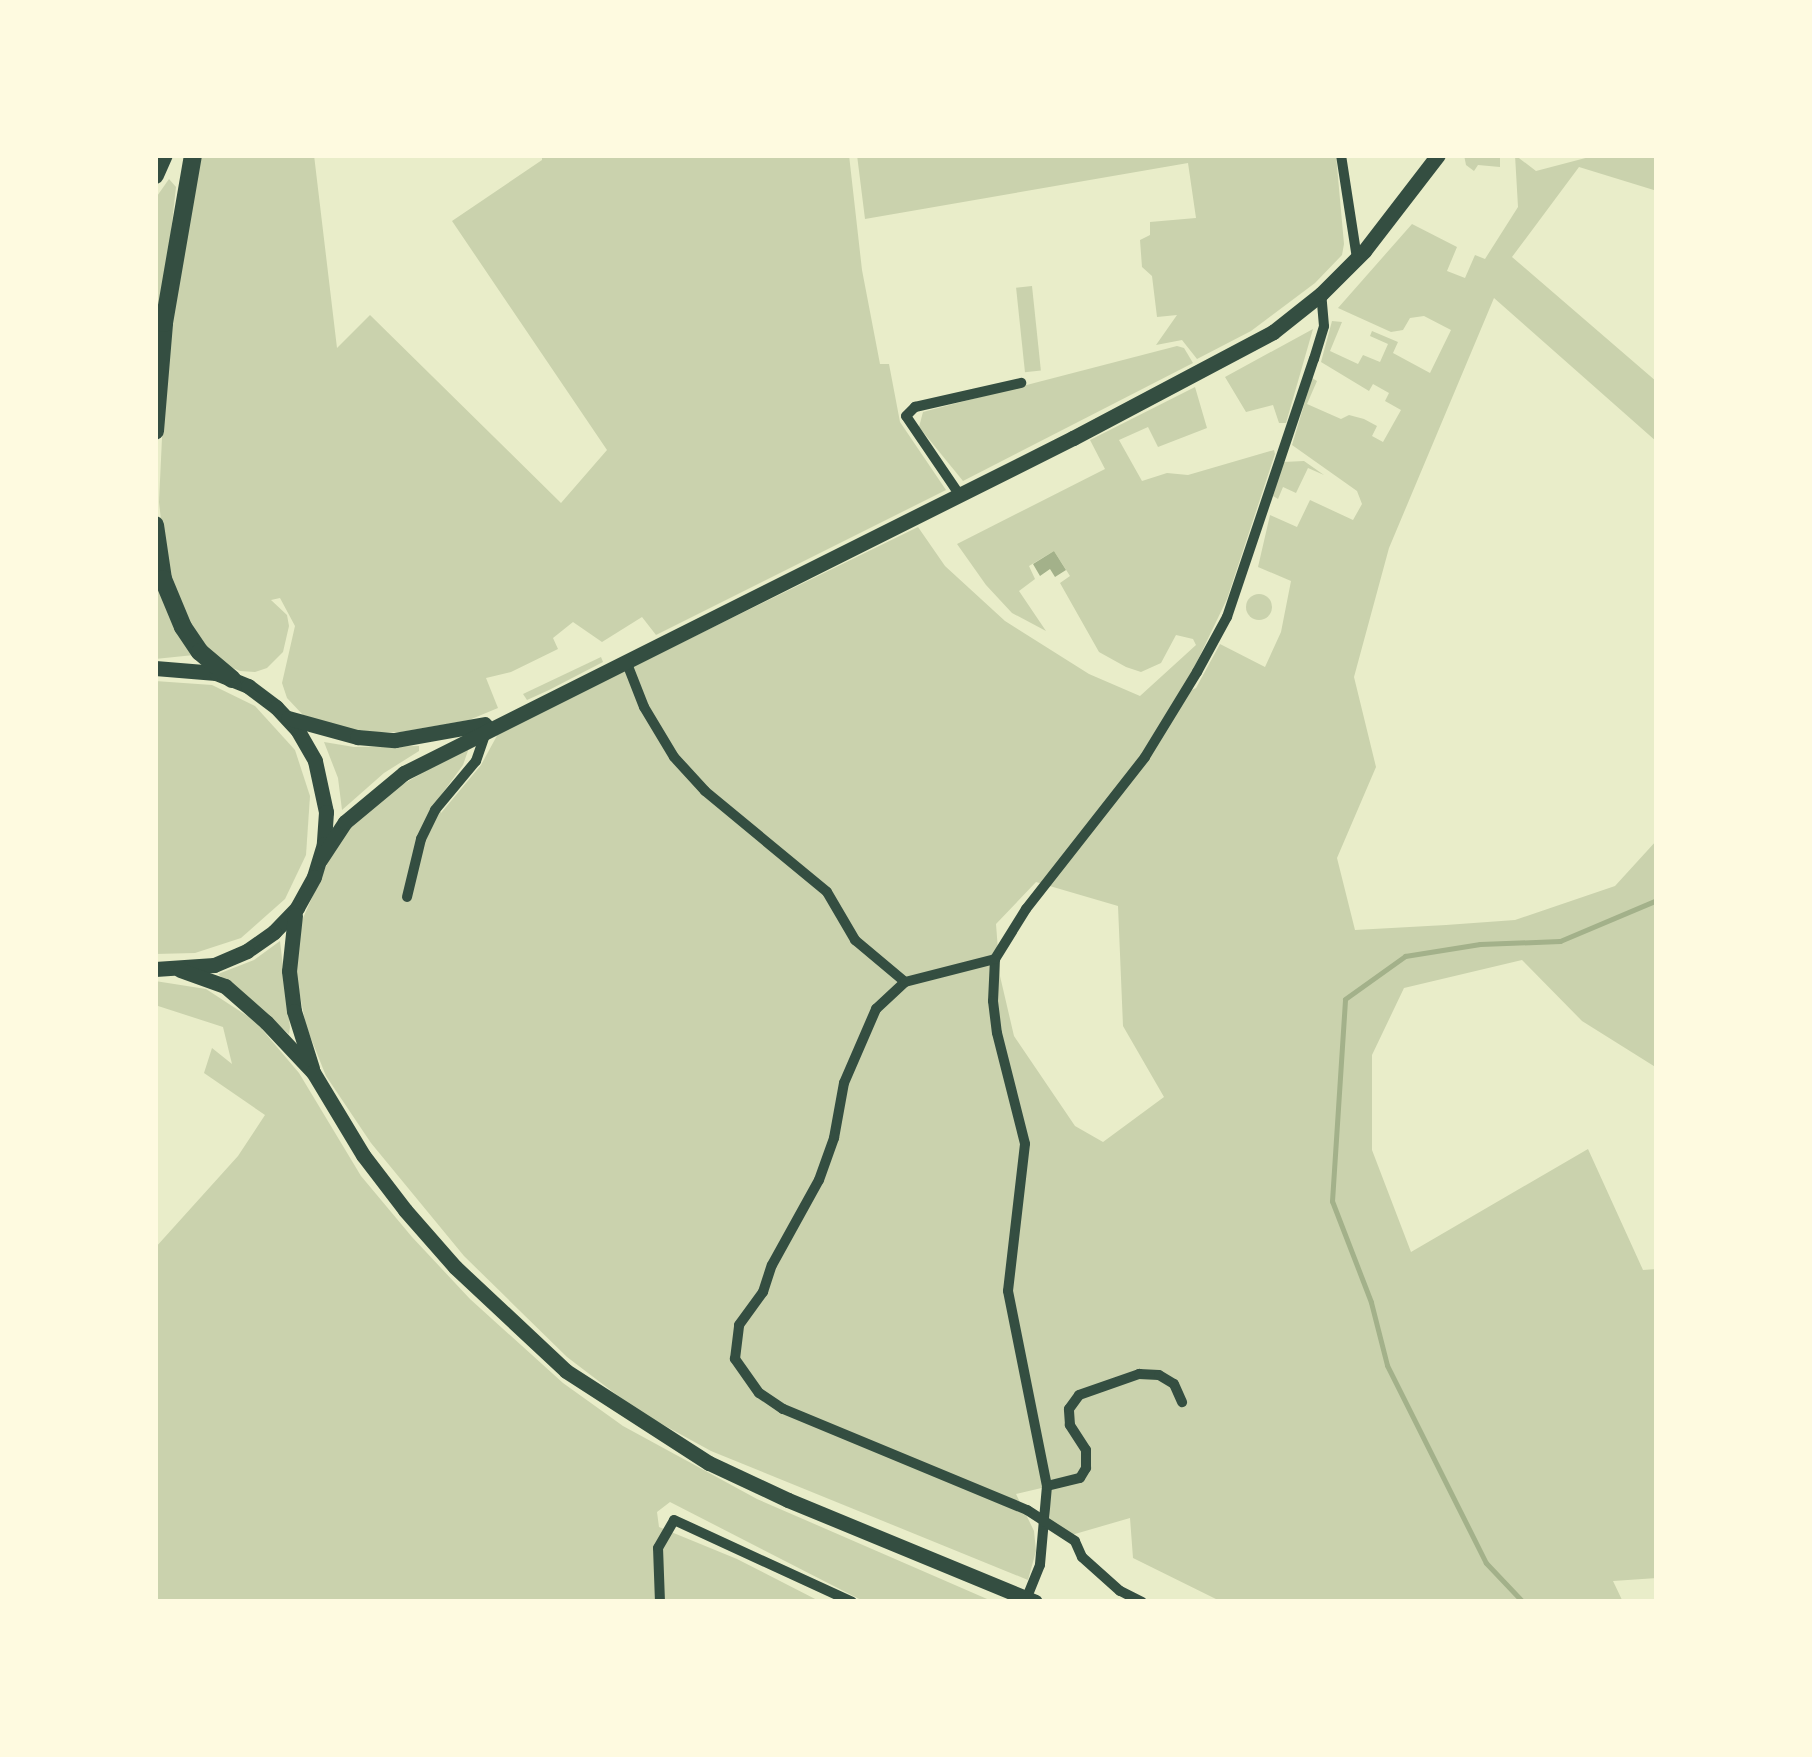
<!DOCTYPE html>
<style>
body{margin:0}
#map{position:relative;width:1812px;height:1757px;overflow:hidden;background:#e9edc9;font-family:Spectral,serif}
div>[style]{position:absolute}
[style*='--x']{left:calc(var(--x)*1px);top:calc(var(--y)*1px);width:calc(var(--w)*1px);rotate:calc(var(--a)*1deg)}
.green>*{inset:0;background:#cad2ad;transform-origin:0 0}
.round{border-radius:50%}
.water>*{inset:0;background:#a3b18a}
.stream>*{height:5px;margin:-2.5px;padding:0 2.5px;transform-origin:2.5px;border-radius:2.5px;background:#a3b18a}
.minor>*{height:10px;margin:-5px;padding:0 5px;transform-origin:5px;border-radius:5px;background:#344e41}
.primary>*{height:15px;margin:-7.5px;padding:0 7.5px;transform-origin:7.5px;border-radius:7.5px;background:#344e41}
.trunk>*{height:18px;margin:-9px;padding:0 9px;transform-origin:9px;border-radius:9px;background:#344e41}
span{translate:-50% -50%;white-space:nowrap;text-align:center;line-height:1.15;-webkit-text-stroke:10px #fefae0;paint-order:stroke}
.frame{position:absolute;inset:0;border:158px solid #fefae0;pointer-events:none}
</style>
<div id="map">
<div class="green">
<i style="clip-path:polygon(199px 155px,314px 155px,337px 348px,370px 315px,561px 503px,607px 450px,452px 221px,542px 160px,542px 155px,849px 155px,862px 270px,880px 364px,889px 364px,900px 422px,946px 490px,656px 635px,642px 617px,602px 642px,573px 622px,553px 638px,558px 649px,511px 672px,486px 678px,498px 708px,469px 720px,401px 732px,352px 732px,303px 715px,287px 698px,282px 683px,295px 626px,280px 598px,271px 600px,287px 615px,289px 626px,283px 652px,267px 668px,255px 672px,240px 671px,223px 664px,207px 651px,187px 622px,175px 594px,163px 538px,159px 502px,164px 395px,172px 312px)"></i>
<i style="clip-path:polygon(857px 155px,1336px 155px,1344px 244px,1342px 255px,1315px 283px,1251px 331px,1197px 359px,1182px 340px,1156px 345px,1177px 315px,1157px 317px,1152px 276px,1142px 267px,1140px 240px,1150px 235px,1150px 222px,1196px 218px,1188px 163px,865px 219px)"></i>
<i style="clip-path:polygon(1464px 155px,1500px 155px,1500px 167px,1478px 165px,1474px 171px,1466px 165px)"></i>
<i style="clip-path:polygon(evenodd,1515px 155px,1536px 171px,1597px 155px,1657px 158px,1657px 191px,1579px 167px,1512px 257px,1657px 382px,1657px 442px,1494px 298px,1389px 548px,1354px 677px,1376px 767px,1337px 858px,1355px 930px,1446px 925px,1515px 920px,1615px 886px,1657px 840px,1657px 1068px,1582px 1021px,1522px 960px,1404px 988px,1372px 1055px,1372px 1150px,1411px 1252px,1588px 1149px,1643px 1270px,1657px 1269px,1657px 1578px,1613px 1581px,1623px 1602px,1222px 1602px,1133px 1558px,1130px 1518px,1068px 1536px,1050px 1523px,1050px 1486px,1016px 1494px,1034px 1531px,1036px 1551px,1028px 1580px,711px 1451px,638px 1411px,567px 1357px,464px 1256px,371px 1143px,326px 1076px,306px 1026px,295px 970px,295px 936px,339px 837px,381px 797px,470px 745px,463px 765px,439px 798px,441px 813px,481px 765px,499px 732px,918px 527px,945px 566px,1005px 621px,1089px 674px,1140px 696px,1196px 645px,1193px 639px,1176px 635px,1161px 663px,1141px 672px,1126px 667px,1099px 652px,1060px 583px,1070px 576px,1054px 551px,1029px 566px,1035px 579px,1019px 591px,1046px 631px,1012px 613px,986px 585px,957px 544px,1105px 469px,1090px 440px,1195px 387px,1207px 428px,1158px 447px,1148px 427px,1119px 440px,1142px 481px,1167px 473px,1188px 475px,1274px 450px,1275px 454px,1227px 599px,1181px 695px,1196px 688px,1220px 644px,1265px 667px,1281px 632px,1291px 581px,1258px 567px,1270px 515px,1297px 527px,1310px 500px,1353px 520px,1362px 504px,1357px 491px,1292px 445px,1312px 378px,1317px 381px,1307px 404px,1341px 419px,1349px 415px,1364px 419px,1377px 426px,1372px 436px,1383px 442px,1401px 410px,1385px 401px,1389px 393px,1373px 384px,1369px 391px,1321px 362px,1332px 321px,1342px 322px,1330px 351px,1358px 364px,1363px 355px,1380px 362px,1388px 344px,1370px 336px,1372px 331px,1398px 342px,1393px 353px,1430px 373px,1451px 330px,1424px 316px,1410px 318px,1403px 330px,1391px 332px,1338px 308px,1412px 224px,1457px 247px,1447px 271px,1465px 278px,1475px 255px,1485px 259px,1518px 207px,1515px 155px,1036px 882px,1118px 906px,1123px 1026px,1164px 1097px,1103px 1142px,1075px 1126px,1014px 1036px,1000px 976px,996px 924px,1036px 882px)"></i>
<i style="clip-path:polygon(169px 179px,176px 187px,155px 375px,155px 199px)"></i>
<i style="left:1032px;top:286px;width:85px;height:16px;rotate:84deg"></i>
<i style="clip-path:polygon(1313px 329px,1286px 423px,1279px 423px,1273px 405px,1246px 412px,1225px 377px)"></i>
<i style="clip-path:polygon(1177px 346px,1184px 348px,1193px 363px,963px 481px,919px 427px,923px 412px,934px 409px)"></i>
<i style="clip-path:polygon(1304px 461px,1324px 475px,1308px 468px,1296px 493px,1283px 487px,1278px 499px,1273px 496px,1283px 462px)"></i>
<i style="clip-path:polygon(155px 561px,194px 655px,155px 659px)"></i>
<i class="round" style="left:1246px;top:594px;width:26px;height:26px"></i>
<i style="clip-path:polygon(601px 657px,603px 662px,549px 690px,527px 700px,523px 694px)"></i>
<i style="clip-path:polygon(155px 681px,212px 685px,255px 706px,295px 750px,310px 796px,306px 855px,285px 899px,241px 938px,195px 953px,155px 954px)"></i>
<i style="clip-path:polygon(324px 742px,354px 747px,419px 746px,419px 751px,384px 773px,342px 810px,338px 778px)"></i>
<i style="clip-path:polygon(280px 941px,290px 1027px,289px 1034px,218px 974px,254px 960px)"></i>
<i style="clip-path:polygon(155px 981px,206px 989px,255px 1021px,299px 1073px,361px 1176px,412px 1237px,470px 1299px,563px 1383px,623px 1426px,757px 1499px,994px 1602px,865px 1602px,670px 1502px,657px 1512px,659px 1527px,737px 1559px,821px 1602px,155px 1602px,155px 1248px,238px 1156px,265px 1115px,204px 1073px,212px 1048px,232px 1064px,223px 1027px,155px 1005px)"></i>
</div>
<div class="water">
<i style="clip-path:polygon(1054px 551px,1066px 570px,1055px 577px,1050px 569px,1040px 576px,1033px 564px)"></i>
</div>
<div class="stream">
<i style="--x:1523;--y:1602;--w:54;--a:-133.5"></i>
<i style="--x:1486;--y:1563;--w:221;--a:-116.6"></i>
<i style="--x:1387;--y:1365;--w:65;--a:-104.3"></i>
<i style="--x:1371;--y:1302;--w:108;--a:-111.1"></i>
<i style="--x:1332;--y:1201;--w:202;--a:-86.3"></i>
<i style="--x:1345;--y:999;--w:74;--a:-35.6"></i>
<i style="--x:1405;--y:956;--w:76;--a:-9.1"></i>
<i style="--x:1480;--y:944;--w:80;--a:-2.1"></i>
<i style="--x:1560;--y:941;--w:105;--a:-22.9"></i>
</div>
<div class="minor">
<i style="--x:1341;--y:155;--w:104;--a:81.2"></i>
<i style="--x:959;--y:494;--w:94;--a:-124.2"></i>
<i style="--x:906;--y:416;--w:13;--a:-45"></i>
<i style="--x:915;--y:407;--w:109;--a:-12.8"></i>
<i style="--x:626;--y:661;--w:49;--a:68.6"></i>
<i style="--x:644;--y:707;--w:58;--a:59"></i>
<i style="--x:674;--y:757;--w:46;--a:47.6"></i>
<i style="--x:705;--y:791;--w:158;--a:39.6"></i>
<i style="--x:827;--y:892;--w:56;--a:59.7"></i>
<i style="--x:855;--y:940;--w:65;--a:40"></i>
<i style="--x:407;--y:897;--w:60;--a:-76.4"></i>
<i style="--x:421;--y:839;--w:32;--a:-64"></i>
<i style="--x:435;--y:810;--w:64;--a:-50.1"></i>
<i style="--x:476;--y:761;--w:28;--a:-71"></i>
<i style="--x:995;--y:959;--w:42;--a:92.7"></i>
<i style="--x:993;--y:1001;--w:32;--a:83"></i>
<i style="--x:997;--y:1033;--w:114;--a:75.8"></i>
<i style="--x:1025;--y:1144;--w:148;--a:96.6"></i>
<i style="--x:1008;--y:1291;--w:199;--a:78.7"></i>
<i style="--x:1047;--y:1486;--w:79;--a:95.1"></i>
<i style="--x:1040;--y:1565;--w:38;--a:112"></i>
<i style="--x:1047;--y:1486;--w:34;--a:-14"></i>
<i style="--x:1080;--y:1478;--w:12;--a:-59"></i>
<i style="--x:1086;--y:1468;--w:18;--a:-90"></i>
<i style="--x:1086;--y:1450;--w:30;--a:-123"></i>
<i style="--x:1070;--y:1425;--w:16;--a:-94"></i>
<i style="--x:1069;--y:1409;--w:17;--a:-54"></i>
<i style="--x:1079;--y:1395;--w:64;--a:-19.3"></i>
<i style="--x:1139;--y:1374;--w:20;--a:3"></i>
<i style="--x:1159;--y:1375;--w:17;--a:31"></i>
<i style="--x:1174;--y:1384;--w:20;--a:66"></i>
<i style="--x:660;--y:1602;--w:54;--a:-92.1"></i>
<i style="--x:658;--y:1548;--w:32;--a:-60"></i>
<i style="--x:674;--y:1520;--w:196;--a:24.7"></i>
<i style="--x:1142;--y:1602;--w:25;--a:-153"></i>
<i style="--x:1120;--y:1591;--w:51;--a:-138.2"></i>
<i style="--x:1082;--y:1557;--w:17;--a:-114"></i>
<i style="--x:1075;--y:1541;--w:57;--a:-147.1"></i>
<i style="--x:1027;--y:1510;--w:264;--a:-157.5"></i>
<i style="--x:783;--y:1409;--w:29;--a:-146"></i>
<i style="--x:759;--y:1393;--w:42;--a:-125.2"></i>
<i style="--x:735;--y:1359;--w:34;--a:-83"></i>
<i style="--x:739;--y:1325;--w:41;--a:-54"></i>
<i style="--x:763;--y:1292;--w:28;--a:-72"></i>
<i style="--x:772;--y:1265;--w:97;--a:-61.1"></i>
<i style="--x:819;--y:1180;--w:45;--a:-70.3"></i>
<i style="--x:834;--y:1138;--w:56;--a:-79.7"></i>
<i style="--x:844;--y:1083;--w:81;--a:-66.6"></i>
<i style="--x:876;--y:1009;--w:40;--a:-43"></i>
<i style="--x:905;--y:982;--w:93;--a:-14.3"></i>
<i style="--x:995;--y:959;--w:59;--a:-58.2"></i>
<i style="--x:1026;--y:909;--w:193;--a:-51.9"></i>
<i style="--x:1145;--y:757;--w:100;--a:-58.5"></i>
<i style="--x:1197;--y:672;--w:63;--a:-61.4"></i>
<i style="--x:1227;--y:617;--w:272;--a:-71.4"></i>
<i style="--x:1314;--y:359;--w:34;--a:-73"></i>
<i style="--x:1324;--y:326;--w:32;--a:-95"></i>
</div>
<div class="primary">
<i style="--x:155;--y:668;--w:61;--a:4.7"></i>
<i style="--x:216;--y:673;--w:35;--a:22"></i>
<i style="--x:248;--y:686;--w:35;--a:37"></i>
<i style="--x:276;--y:707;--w:33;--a:47"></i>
<i style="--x:298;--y:731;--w:34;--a:60"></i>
<i style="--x:315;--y:761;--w:52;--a:77.8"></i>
<i style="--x:326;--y:812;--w:32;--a:94"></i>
<i style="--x:324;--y:844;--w:34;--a:107"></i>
<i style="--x:314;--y:877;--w:35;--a:119"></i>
<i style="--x:297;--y:908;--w:33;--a:134"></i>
<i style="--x:274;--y:932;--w:33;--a:145"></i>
<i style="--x:247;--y:951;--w:36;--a:157"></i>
<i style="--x:214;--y:965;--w:59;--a:176.1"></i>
<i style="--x:288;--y:718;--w:72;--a:15.4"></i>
<i style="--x:357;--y:737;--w:38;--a:5"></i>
<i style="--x:395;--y:740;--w:91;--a:-10.1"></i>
<i style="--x:320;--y:860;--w:45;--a:-56.7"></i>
<i style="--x:345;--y:822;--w:77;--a:-39.7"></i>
<i style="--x:404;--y:773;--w:748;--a:-26.6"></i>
<i style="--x:1073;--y:438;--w:226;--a:-27.9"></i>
<i style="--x:1273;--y:332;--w:61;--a:-38.4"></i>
<i style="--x:1321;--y:294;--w:61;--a:-45"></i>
<i style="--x:1364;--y:251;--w:121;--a:-52.4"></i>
<i style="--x:295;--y:915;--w:56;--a:96.1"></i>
<i style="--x:289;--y:971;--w:40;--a:82.9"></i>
<i style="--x:294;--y:1011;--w:60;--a:72.5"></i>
<i style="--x:180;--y:970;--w:48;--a:19.6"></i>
<i style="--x:225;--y:986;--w:55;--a:41.3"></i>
<i style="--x:266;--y:1022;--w:69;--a:46.8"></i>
<i style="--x:313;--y:1072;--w:97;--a:58.9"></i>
<i style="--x:363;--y:1155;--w:69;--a:52.6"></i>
<i style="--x:405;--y:1210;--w:76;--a:48.7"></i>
<i style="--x:455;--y:1267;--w:152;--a:43.1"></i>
<i style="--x:566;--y:1371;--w:170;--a:32.8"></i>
<i style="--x:709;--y:1463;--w:87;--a:25.1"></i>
<i style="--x:788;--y:1500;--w:267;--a:22.4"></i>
</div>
<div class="trunk">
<i style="--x:155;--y:175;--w:22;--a:-66"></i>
<i style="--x:155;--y:431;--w:108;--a:-85.2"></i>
<i style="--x:164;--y:323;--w:170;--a:-80.2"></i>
<i style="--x:155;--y:525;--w:55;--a:81.6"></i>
<i style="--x:163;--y:579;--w:52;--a:67.4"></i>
<i style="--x:183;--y:627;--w:30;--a:56"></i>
<i style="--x:200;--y:652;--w:42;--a:40.2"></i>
</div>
<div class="frame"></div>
</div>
